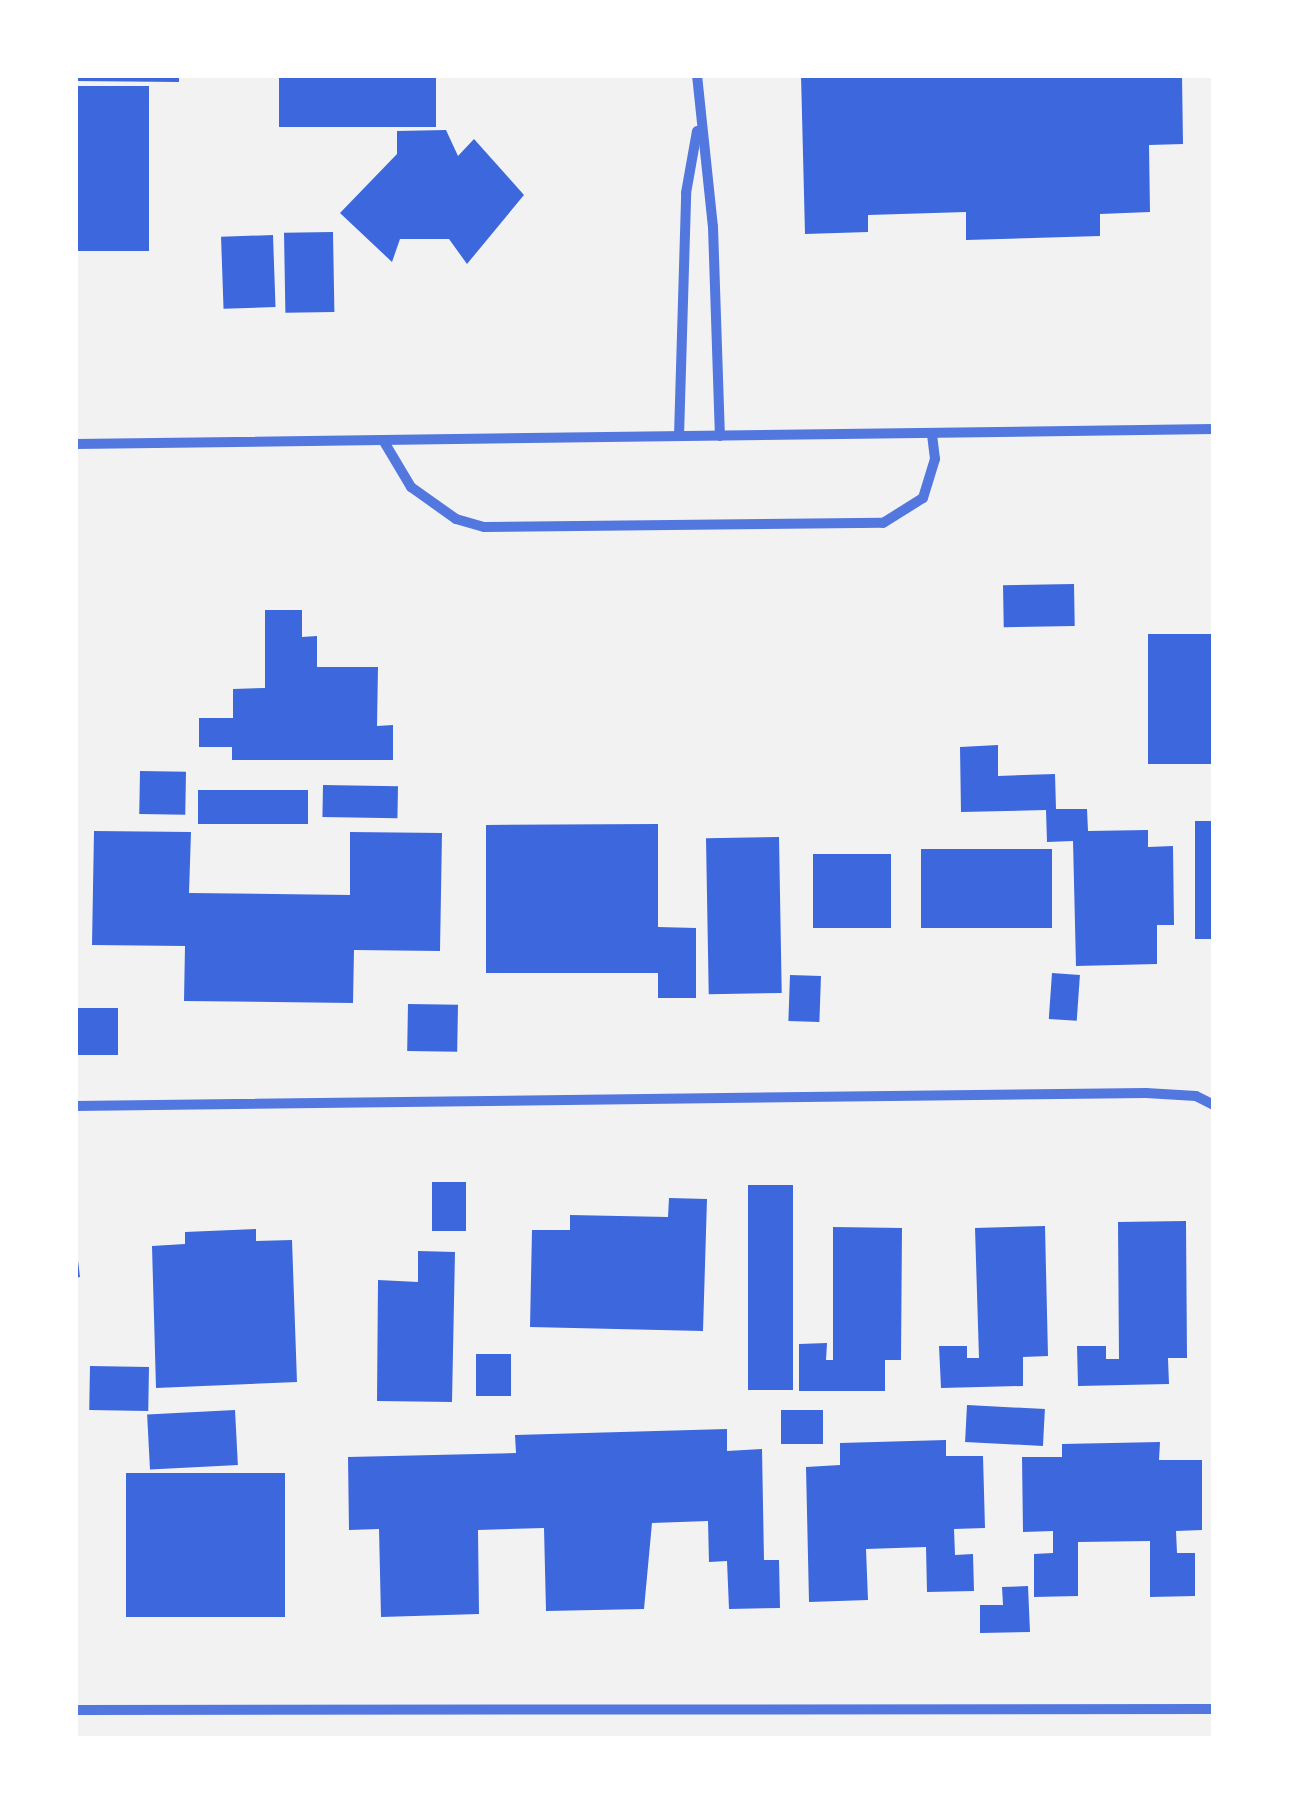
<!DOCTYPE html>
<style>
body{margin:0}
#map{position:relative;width:1289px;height:1814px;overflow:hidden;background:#f2f2f2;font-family:"IBM Plex Sans",sans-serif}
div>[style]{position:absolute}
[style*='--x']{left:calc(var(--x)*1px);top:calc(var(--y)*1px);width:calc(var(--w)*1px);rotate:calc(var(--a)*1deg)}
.building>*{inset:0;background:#3d67dc;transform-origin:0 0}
.minor>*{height:10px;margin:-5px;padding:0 5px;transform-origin:5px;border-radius:5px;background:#5277de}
span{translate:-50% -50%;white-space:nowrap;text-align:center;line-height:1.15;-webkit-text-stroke:9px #fff;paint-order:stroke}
.frame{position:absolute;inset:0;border:78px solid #fff;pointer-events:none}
</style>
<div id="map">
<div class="building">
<i style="clip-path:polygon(75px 75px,179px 75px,179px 82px,75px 81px)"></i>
<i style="left:279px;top:75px;width:157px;height:52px"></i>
<i style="clip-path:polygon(801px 75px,1182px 75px,1183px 144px,1149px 145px,1150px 212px,1100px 214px,1100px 236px,966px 240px,966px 212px,868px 215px,868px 232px,805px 234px)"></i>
<i style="left:149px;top:86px;width:165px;height:74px;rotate:90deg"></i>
<i style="clip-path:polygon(446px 130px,458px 156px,474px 139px,524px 195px,467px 264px,449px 239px,400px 239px,392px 262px,340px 213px,397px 154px,397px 131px)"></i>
<i style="left:333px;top:232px;width:80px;height:49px;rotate:89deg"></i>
<i style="left:273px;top:235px;width:72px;height:52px;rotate:88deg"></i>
<i style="left:1074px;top:584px;width:42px;height:71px;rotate:89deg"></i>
<i style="clip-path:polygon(265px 610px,302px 610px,302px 637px,317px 636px,317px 667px,378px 667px,377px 726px,393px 725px,393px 760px,232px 760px,232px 747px,199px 747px,199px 718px,233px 718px,233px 689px,265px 688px)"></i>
<i style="left:1148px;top:634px;width:66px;height:130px"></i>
<i style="clip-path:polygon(998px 745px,998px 776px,1055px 774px,1056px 809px,1087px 809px,1088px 831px,1148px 830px,1148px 847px,1173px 846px,1174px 925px,1157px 925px,1157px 964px,1076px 966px,1073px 841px,1047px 842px,1046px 810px,961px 812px,960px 747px)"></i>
<i style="left:140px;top:771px;width:46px;height:43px;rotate:1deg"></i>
<i style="left:323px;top:785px;width:75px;height:32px;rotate:1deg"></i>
<i style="left:198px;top:790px;width:110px;height:34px"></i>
<i style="left:1195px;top:821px;width:19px;height:118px"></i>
<i style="clip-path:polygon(658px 824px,658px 927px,696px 928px,696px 998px,658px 998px,658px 973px,486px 973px,486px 825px)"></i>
<i style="clip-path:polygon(94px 831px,191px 832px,189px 893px,350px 895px,350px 832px,442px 833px,440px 951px,354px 950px,353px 1003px,184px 1001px,185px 946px,92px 945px)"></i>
<i style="left:779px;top:837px;width:156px;height:73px;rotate:89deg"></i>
<i style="left:921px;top:849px;width:131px;height:79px"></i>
<i style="left:813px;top:854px;width:78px;height:74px"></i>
<i style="left:1052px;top:973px;width:28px;height:46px;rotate:4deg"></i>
<i style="left:790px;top:975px;width:31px;height:46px;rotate:2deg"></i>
<i style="left:408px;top:1004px;width:50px;height:47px;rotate:1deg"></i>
<i style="left:75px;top:1008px;width:43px;height:47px"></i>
<i style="left:432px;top:1182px;width:34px;height:49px"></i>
<i style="left:748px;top:1185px;width:45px;height:205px"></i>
<i style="clip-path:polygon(669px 1198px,707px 1199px,703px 1331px,530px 1327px,532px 1230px,570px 1230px,570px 1215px,668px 1217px)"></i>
<i style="clip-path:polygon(1186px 1221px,1187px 1358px,1168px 1358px,1169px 1384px,1078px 1386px,1077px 1346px,1106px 1346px,1106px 1359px,1119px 1359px,1118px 1222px)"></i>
<i style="clip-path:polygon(1045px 1226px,1048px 1356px,1023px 1357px,1023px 1386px,941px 1388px,939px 1346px,967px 1346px,967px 1358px,979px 1358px,975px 1228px)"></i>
<i style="clip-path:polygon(833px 1227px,902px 1228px,901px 1360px,885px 1360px,885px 1391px,799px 1391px,799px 1344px,827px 1343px,826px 1360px,833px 1360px)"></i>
<i style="clip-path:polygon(256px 1229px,256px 1241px,292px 1240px,297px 1382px,156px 1388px,152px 1246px,185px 1244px,185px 1232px)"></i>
<i style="clip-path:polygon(75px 1235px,80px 1277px,75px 1278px)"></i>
<i style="clip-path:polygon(418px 1251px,455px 1252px,452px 1402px,377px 1401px,378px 1280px,418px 1282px)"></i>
<i style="left:511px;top:1354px;width:42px;height:35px;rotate:90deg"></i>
<i style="left:90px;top:1366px;width:59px;height:44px;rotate:1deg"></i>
<i style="left:967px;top:1405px;width:78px;height:37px;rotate:3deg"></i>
<i style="left:235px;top:1410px;width:55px;height:88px;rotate:87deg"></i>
<i style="left:781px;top:1410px;width:42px;height:34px"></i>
<i style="clip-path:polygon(727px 1429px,727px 1451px,762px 1449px,764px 1560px,779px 1560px,780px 1608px,729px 1609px,727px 1561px,709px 1562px,708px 1521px,652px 1523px,644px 1609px,546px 1611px,544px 1528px,478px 1530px,479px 1614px,381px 1617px,379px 1529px,349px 1530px,348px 1457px,516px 1453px,515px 1435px)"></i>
<i style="clip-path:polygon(946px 1440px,946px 1456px,983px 1456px,985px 1528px,954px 1529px,955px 1555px,973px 1554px,974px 1591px,927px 1592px,926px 1547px,866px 1549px,868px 1600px,809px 1602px,806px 1467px,840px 1465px,840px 1443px)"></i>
<i style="clip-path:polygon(1160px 1442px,1159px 1460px,1202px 1460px,1202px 1530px,1176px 1531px,1177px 1553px,1195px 1553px,1195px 1596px,1150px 1597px,1150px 1541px,1078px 1542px,1078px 1596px,1034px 1597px,1034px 1554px,1053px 1553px,1053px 1531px,1023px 1532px,1022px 1457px,1062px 1457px,1062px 1444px)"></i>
<i style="left:285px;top:1473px;width:144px;height:159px;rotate:90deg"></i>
<i style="clip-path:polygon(1028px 1586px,1030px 1632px,980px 1633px,980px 1605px,1003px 1605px,1002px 1587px)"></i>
</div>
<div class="minor">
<i style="--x:697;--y:75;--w:153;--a:84"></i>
<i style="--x:713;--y:227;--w:209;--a:88.1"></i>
<i style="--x:679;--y:436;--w:243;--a:-88.3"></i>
<i style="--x:686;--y:193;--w:63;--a:-79.9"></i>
<i style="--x:383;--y:440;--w:55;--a:59.2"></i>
<i style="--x:411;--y:487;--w:55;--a:35.4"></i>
<i style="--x:456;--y:519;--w:29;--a:16"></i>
<i style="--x:484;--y:527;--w:399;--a:-0.6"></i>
<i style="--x:883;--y:523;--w:47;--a:-32"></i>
<i style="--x:923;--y:498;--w:41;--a:-72.9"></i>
<i style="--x:935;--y:459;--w:26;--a:-97"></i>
<i style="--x:75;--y:444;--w:1139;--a:-0.75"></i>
<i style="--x:75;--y:1106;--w:1071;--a:-0.7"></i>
<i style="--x:1146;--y:1093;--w:50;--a:3.4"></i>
<i style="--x:1196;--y:1096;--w:20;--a:27"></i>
<i style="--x:75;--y:1710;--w:1139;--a:-0.05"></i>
</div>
<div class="frame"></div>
</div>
